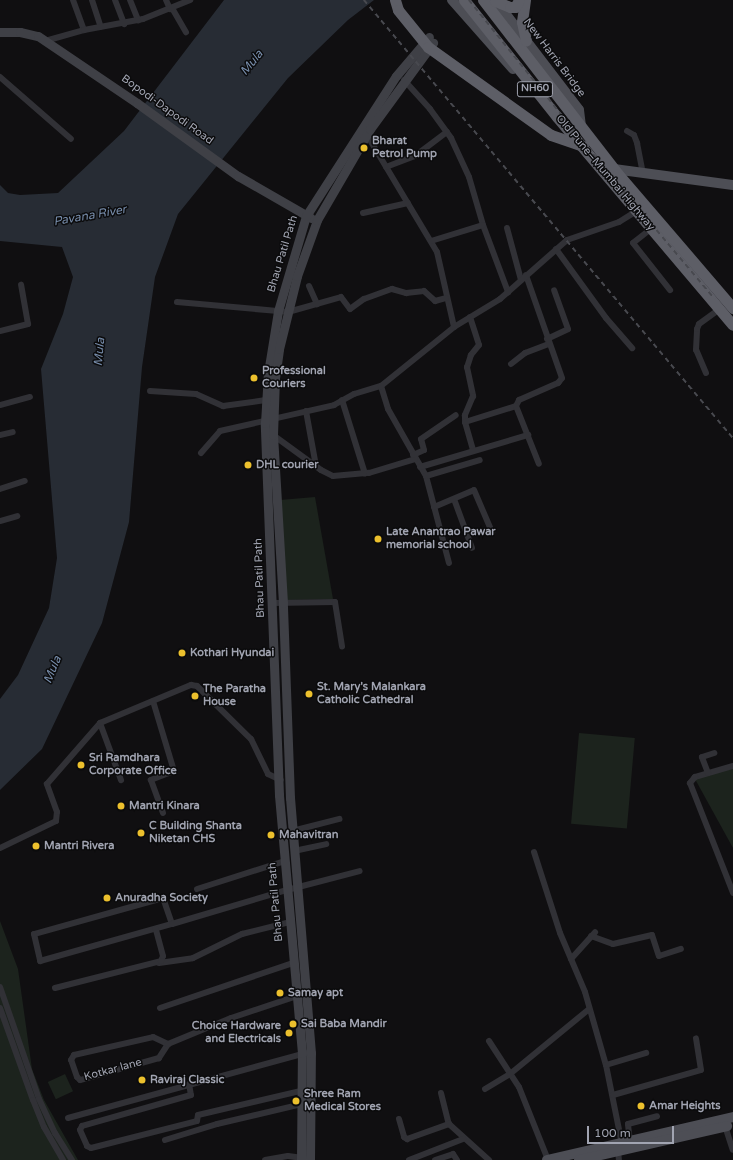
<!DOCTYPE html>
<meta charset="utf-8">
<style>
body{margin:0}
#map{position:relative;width:733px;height:1160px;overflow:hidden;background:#100f11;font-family:"Varela Round",sans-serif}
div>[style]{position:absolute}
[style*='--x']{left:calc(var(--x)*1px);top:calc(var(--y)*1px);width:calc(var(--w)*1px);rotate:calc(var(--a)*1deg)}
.green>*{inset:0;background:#1c231d;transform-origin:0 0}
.water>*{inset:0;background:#272c34}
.street>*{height:6px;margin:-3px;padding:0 3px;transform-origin:3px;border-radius:3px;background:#313136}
.secondary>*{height:9px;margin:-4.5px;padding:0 4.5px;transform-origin:4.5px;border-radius:4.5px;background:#3f4046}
.primary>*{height:10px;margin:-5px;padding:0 5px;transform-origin:5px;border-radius:5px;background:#4d4e55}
.highway>*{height:11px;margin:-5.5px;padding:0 5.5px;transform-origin:5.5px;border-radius:5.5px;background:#5d5e66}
.rail>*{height:1.5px;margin-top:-0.75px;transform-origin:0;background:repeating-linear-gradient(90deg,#48494f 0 5px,transparent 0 9px)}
.dots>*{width:11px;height:11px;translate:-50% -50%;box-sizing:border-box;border:2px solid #0b0b0c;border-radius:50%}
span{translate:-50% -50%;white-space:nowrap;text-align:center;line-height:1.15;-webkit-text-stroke:3px #0b0b0c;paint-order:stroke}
.shield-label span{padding:1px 3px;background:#0b0b0c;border:1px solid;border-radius:3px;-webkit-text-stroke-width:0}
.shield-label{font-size:10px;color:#a1a4b1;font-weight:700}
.street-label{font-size:11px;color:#a1a4b1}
.poi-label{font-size:11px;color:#a1a4b1;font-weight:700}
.left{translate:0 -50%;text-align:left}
.right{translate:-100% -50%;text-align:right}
.water-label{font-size:12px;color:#788eac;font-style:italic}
.scale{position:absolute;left:587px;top:1126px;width:87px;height:18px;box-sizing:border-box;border:2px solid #a1a4b1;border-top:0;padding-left:5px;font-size:12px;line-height:14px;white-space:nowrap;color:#a1a4b1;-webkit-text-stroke:3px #0b0b0c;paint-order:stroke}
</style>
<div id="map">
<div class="green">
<i style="clip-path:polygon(315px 497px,333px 599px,286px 600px,280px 500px)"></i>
<i style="left:579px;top:733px;width:56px;height:91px;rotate:5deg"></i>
<i style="clip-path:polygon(733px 766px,733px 848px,695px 779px)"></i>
<i style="clip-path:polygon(0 921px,18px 969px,32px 1069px,44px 1100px,78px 1160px,0 1160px)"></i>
<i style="left:65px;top:1074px;width:19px;height:19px;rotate:65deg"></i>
</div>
<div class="water">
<i style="clip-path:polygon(224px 0,374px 0,348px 20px,288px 78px,178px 214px,155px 277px,142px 367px,129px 522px,102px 623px,42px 749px,0 790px,0 699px,18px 675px,49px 608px,57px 558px,41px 369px,63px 314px,73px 277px,62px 247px,0 241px,0 185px,8px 193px,20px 195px,58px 193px,124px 131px)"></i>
</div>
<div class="street">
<i style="--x:73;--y:0;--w:32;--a:70"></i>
<i style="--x:92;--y:0;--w:28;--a:72"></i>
<i style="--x:115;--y:0;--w:26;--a:69"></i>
<i style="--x:130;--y:0;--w:22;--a:68"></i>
<i style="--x:166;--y:0;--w:10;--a:66"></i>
<i style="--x:172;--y:8;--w:28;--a:60"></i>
<i style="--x:45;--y:41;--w:41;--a:-15.8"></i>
<i style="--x:84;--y:30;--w:60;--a:-10.6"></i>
<i style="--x:143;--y:19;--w:51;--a:-22"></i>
<i style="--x:0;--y:77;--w:94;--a:41.1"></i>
<i style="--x:404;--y:80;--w:39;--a:48"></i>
<i style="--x:430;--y:109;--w:36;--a:54"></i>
<i style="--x:451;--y:138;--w:43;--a:65.2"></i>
<i style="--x:469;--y:177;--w:50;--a:73.7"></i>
<i style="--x:483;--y:225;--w:72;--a:69.5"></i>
<i style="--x:627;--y:131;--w:8;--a:30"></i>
<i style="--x:634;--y:135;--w:9;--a:69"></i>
<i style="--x:637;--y:143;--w:31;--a:79"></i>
<i style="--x:367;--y:135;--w:136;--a:59.1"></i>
<i style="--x:437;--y:252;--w:77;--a:77.2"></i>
<i style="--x:386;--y:167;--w:31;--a:-21"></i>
<i style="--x:415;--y:156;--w:40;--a:-37"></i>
<i style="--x:363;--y:213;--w:46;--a:-12.5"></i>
<i style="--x:507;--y:228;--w:54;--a:74.9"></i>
<i style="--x:652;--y:228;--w:24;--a:142"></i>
<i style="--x:633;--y:243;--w:60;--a:51.8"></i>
<i style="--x:431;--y:241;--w:54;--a:-17.1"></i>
<i style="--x:556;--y:249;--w:85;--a:54.1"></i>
<i style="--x:606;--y:318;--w:40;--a:49"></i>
<i style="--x:309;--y:286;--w:20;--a:66"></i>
<i style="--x:177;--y:302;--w:111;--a:5.1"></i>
<i style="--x:288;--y:312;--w:55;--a:-15.8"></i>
<i style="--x:341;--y:297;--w:15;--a:53"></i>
<i style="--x:350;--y:309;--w:17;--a:-36"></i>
<i style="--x:364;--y:299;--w:30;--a:-20"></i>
<i style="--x:392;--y:289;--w:15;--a:16"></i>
<i style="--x:406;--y:293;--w:18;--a:-6"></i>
<i style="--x:424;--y:291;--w:15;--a:42"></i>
<i style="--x:435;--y:301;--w:11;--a:-15"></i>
<i style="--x:470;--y:317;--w:29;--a:72"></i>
<i style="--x:479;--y:345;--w:13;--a:129"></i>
<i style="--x:471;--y:355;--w:13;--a:108"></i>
<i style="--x:467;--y:367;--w:30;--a:78"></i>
<i style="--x:473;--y:396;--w:21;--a:113"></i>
<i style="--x:465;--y:415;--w:7;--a:90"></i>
<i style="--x:465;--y:422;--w:29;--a:74"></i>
<i style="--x:0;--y:331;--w:29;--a:-14"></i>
<i style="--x:28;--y:324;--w:40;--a:-100"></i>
<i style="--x:547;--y:339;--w:23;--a:-25"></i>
<i style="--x:568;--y:329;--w:41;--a:-109.7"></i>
<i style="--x:511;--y:364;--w:18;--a:-38"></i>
<i style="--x:525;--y:353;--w:26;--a:-21"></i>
<i style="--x:706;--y:373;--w:25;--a:-113"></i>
<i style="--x:696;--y:350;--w:21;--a:-87"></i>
<i style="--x:697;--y:329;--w:5;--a:-68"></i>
<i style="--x:699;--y:324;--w:26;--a:-36"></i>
<i style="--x:381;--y:386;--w:24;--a:73"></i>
<i style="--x:388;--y:409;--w:77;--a:60.4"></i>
<i style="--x:426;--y:476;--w:90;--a:75.2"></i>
<i style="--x:150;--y:391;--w:46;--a:3.7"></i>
<i style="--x:196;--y:394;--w:30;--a:24"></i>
<i style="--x:223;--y:406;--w:43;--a:-7.9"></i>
<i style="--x:342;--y:400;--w:77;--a:72.7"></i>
<i style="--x:0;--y:405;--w:31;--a:-15"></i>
<i style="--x:516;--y:406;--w:7;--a:-63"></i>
<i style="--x:519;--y:400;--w:43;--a:-23.6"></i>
<i style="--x:558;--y:383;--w:6;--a:-51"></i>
<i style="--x:562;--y:378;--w:109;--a:-109.3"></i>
<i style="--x:306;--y:411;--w:56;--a:79.7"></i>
<i style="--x:465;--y:422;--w:53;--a:-17.4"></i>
<i style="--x:516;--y:406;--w:62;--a:68.4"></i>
<i style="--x:0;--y:435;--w:13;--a:-13"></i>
<i style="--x:273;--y:435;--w:59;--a:36.1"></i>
<i style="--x:321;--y:470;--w:13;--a:27"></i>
<i style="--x:333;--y:476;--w:36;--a:-5"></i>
<i style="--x:369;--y:473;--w:48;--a:-16.9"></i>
<i style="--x:201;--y:453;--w:29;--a:-49"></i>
<i style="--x:220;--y:431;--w:117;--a:-12.8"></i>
<i style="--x:334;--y:405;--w:23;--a:-29"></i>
<i style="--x:354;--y:394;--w:28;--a:-17"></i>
<i style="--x:381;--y:386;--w:94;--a:-38.9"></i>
<i style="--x:454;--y:327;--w:54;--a:-31.3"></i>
<i style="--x:500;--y:299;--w:89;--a:-41.4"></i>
<i style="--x:567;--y:240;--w:55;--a:-19.1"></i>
<i style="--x:619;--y:222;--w:22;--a:-32"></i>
<i style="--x:413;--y:455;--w:12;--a:-24"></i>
<i style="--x:424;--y:450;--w:11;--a:-105"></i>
<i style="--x:421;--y:439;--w:42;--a:-34.4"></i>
<i style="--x:420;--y:467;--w:113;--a:-16.5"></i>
<i style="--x:426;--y:476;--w:56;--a:-16.5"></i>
<i style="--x:0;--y:489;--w:26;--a:-18"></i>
<i style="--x:454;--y:499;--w:52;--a:69.8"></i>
<i style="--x:434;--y:507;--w:43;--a:-23"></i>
<i style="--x:474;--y:490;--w:46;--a:66.8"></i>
<i style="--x:0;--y:521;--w:18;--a:-16"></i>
<i style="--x:273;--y:603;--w:62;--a:-0.9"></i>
<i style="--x:335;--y:602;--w:45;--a:81"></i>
<i style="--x:153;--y:701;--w:73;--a:73.3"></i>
<i style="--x:174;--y:771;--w:25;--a:159"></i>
<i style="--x:151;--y:780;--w:35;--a:70"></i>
<i style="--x:100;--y:723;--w:61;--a:69.8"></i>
<i style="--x:733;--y:766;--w:40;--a:164"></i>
<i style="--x:695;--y:777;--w:8;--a:130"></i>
<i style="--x:690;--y:783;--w:118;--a:68.6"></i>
<i style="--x:708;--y:773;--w:17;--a:-111"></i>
<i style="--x:702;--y:757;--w:13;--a:-18"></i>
<i style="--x:292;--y:831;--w:49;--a:-14.3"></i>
<i style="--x:0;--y:848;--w:62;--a:-25.7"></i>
<i style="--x:56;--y:821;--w:9;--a:-84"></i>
<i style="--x:57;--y:812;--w:30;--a:-110"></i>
<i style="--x:47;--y:784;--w:81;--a:-49"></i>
<i style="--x:100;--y:723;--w:99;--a:-22.7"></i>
<i style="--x:191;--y:685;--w:6;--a:9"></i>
<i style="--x:197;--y:686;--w:76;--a:44.5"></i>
<i style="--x:251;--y:739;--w:39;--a:64"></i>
<i style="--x:268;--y:774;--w:14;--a:25"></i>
<i style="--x:294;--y:851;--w:33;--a:-12"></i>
<i style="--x:534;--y:852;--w:85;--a:72.2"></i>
<i style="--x:560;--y:933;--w:64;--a:67"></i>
<i style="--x:585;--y:992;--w:76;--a:74"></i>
<i style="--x:606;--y:1065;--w:81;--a:78.6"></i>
<i style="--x:197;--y:889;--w:92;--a:-17.7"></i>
<i style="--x:172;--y:924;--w:28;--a:-109"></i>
<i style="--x:163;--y:898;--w:134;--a:164.4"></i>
<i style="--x:34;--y:934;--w:28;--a:77"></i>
<i style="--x:40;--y:961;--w:137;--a:-15.7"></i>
<i style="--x:172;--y:924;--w:120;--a:-16.5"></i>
<i style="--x:287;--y:890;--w:75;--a:-14.6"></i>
<i style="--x:591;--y:936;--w:23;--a:20"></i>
<i style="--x:613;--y:944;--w:40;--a:-13"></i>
<i style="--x:652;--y:935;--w:22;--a:72"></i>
<i style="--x:659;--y:956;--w:23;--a:-18"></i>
<i style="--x:571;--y:959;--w:36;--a:-48"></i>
<i style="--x:159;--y:963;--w:34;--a:-8"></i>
<i style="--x:193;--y:958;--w:55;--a:-26.1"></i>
<i style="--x:242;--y:934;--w:49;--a:-14"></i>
<i style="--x:0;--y:987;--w:119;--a:70.8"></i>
<i style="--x:39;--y:1099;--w:38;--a:65"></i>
<i style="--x:55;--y:1133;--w:32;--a:58"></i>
<i style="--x:55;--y:988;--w:109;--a:-14.3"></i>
<i style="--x:161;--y:961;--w:5;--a:-68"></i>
<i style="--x:163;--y:956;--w:28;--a:-105"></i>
<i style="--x:0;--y:1008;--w:98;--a:70.3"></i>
<i style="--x:33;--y:1100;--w:29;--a:68"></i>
<i style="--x:44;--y:1127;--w:38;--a:60"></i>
<i style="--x:160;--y:1008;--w:140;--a:-18.7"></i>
<i style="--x:489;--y:1041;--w:55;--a:56.9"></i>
<i style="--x:519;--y:1087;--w:79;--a:68.3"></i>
<i style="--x:168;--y:1044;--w:17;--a:123"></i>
<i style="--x:159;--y:1058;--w:82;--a:164.4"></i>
<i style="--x:80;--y:1080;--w:4;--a:-135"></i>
<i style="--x:77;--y:1077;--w:18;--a:-109"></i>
<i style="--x:71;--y:1060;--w:6;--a:-59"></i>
<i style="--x:74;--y:1055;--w:81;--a:-12.8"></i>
<i style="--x:153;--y:1037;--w:17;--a:25"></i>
<i style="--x:168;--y:1044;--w:68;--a:-22.4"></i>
<i style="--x:231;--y:1018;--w:73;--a:-18.4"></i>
<i style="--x:606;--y:1065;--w:42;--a:-16.7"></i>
<i style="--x:189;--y:1084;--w:11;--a:80"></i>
<i style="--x:191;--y:1095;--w:113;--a:164.1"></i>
<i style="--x:82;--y:1126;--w:4;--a:117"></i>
<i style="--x:80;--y:1130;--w:17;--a:66"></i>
<i style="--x:87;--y:1146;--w:4;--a:27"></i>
<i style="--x:91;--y:1148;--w:109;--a:-14.3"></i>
<i style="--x:197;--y:1121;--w:6;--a:-81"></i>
<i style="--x:198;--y:1115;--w:110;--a:-13.2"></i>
<i style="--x:485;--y:1089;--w:29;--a:-31"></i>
<i style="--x:510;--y:1074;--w:102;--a:-39.4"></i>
<i style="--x:441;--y:1093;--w:32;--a:76"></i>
<i style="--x:449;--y:1124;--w:54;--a:42"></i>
<i style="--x:613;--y:1095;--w:91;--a:-15.9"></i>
<i style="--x:701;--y:1070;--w:32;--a:-99"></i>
<i style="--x:68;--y:1118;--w:247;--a:-15.3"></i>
<i style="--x:399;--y:1119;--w:19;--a:74"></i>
<i style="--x:404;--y:1137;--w:4;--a:34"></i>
<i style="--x:407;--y:1139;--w:45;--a:-19.7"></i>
<i style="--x:725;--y:1126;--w:25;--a:72"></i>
<i style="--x:165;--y:1140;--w:54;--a:-17.1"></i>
<i style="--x:217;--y:1124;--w:87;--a:-13.2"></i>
<i style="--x:630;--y:1141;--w:17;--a:-97"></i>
<i style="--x:628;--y:1124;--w:30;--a:-15"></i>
<i style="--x:618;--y:1151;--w:9;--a:84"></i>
<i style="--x:265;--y:1160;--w:23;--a:-10"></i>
<i style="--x:288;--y:1156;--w:15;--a:8"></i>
<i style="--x:409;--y:1160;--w:58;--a:-21.3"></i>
<i style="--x:435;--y:1160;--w:19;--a:-18"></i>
<i style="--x:453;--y:1154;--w:7;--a:56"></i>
</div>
<div class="secondary">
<i style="--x:0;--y:32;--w:20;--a:0"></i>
<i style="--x:20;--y:32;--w:18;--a:13"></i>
<i style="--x:38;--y:36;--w:120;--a:34.1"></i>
<i style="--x:137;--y:103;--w:125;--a:35.9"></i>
<i style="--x:238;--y:176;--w:84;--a:29.9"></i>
<i style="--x:301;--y:1160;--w:107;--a:-89.5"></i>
<i style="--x:302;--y:1053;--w:259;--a:-95.1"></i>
<i style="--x:279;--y:795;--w:372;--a:-92.2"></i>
<i style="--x:265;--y:423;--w:50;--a:-86.6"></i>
<i style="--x:268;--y:373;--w:63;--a:-80.8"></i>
<i style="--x:278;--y:311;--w:99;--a:-73.6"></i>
<i style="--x:306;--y:216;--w:166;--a:-57.3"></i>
<i style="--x:396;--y:76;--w:51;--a:-49.8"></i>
<i style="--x:310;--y:1160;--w:107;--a:-89.5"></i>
<i style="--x:311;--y:1053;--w:256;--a:-94.7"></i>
<i style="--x:290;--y:798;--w:195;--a:-92.1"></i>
<i style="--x:283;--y:603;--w:168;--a:-93.4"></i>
<i style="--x:273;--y:435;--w:57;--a:-88"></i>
<i style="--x:275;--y:378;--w:29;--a:-82"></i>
<i style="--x:279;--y:349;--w:75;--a:-76.1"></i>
<i style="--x:297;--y:276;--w:59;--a:-70.3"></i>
<i style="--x:317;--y:220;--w:105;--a:-59.8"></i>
<i style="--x:370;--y:129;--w:107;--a:-53.8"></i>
</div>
<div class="primary">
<i style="--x:452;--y:0;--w:92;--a:48.5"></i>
<i style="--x:495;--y:0;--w:138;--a:52.6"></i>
<i style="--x:579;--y:110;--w:16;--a:83"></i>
<i style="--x:611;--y:171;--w:4;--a:-34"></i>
<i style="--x:614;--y:169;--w:120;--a:7.7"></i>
<i style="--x:547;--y:1160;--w:191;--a:-13"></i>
<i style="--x:579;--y:1160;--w:152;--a:-12.9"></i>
</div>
<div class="highway">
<i style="--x:395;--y:0;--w:10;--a:73"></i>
<i style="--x:398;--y:10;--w:48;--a:51"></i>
<i style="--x:428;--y:47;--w:151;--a:35.6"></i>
<i style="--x:551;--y:135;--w:34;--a:19"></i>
<i style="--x:464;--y:0;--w:149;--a:51.5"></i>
<i style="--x:557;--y:117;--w:272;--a:49.8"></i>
<i style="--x:483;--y:0;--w:220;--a:52.2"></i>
<i style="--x:618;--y:174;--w:177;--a:49.4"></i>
<i style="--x:525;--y:0;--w:22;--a:98"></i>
<i style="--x:522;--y:22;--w:19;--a:78"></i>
<i style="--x:495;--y:1;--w:16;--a:22"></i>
<i style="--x:510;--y:7;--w:5;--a:0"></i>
<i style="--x:515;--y:7;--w:8;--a:-60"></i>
</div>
<div class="rail">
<i style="--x:364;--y:0;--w:573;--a:49.89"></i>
<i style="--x:469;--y:0;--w:234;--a:51.1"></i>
<i style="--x:616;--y:182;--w:153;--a:49.8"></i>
</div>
<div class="dots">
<i style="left:364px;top:148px;background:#ecc02d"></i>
<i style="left:254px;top:378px;background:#ecc02d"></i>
<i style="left:248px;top:465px;background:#ecc02d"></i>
<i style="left:378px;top:539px;background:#ecc02d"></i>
<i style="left:182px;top:653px;background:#ecc02d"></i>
<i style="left:309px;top:694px;background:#ecc02d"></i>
<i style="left:195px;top:696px;background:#ecc02d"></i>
<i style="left:81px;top:765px;background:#ecc02d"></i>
<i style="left:121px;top:806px;background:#ecc02d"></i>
<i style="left:141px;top:833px;background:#ecc02d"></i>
<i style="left:271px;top:835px;background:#ecc02d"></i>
<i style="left:36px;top:846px;background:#ecc02d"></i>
<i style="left:107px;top:898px;background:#ecc02d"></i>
<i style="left:280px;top:993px;background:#ecc02d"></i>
<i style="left:293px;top:1024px;background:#ecc02d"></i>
<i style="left:289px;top:1033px;background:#ecc02d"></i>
<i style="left:142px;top:1080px;background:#ecc02d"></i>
<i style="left:296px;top:1101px;background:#ecc02d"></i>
<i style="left:641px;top:1106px;background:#ecc02d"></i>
</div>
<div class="shield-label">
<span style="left:535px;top:89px">NH60</span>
</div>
<div class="street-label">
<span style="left:554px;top:58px;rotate:53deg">New Harris Bridge</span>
<span style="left:167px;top:110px;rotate:36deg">Bopodi-Dapodi Road</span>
<span style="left:605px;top:173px;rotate:50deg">Old Pune–Mumbai Highway</span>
<span style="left:283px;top:254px;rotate:-73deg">Bhau Patil Path</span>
<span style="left:260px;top:578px;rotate:-92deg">Bhau Patil Path</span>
<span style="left:276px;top:902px;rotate:-95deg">Bhau Patil Path</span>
<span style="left:113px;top:1070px;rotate:-15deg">Kotkar lane</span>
</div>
<div class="poi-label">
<span class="left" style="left:372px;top:148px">Bharat<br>Petrol Pump</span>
<span class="left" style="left:262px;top:378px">Professional<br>Couriers</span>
<span class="left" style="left:256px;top:465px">DHL courier</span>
<span class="left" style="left:386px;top:539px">Late Anantrao Pawar<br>memorial school</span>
<span class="left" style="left:190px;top:653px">Kothari Hyundai</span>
<span class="left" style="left:317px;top:694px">St. Mary's Malankara<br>Catholic Cathedral</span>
<span class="left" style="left:203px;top:696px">The Paratha<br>House</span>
<span class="left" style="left:89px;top:765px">Sri Ramdhara<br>Corporate Office</span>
<span class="left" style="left:129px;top:806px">Mantri Kinara</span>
<span class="left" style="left:149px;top:833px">C Building Shanta<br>Niketan CHS</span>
<span class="left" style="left:279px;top:835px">Mahavitran</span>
<span class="left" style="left:44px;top:846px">Mantri Rivera</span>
<span class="left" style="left:115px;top:898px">Anuradha Society</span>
<span class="left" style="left:288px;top:993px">Samay apt</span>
<span class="left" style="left:301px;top:1024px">Sai Baba Mandir</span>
<span class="right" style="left:281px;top:1033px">Choice Hardware<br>and Electricals</span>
<span class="left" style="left:150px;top:1080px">Raviraj Classic</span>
<span class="left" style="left:304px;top:1101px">Shree Ram<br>Medical Stores</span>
<span class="left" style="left:649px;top:1106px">Amar Heights</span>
</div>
<div class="water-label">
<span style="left:252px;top:63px;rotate:-51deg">Mula</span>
<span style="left:90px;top:216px;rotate:-10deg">Pavana River</span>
<span style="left:100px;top:352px;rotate:-85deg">Mula</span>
<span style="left:53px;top:670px;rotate:-68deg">Mula</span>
</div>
<div class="scale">100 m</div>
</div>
